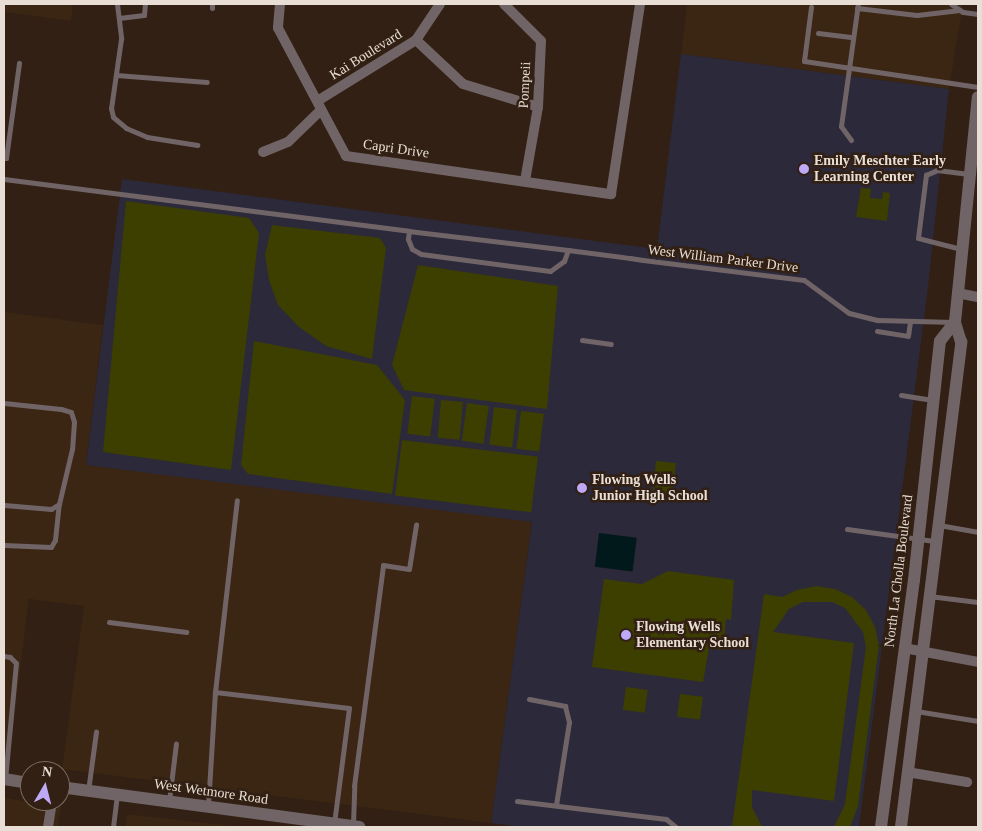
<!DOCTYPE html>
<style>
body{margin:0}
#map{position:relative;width:982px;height:831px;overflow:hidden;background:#312013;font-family:Georgia,serif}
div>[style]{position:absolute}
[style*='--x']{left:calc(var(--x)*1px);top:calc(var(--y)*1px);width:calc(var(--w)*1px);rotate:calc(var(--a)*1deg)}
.built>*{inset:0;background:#3b2513}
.education>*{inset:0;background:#2c293a}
.green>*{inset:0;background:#3c3f00;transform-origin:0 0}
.water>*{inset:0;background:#01191b;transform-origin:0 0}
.service>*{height:5px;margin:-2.5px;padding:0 2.5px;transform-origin:2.5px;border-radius:2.5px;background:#706467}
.minor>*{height:10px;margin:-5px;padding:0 5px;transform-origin:5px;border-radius:5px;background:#706467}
.tertiary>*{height:12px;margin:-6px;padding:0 6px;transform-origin:6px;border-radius:6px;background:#706467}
.dots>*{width:14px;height:14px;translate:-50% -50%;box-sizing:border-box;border:2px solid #312013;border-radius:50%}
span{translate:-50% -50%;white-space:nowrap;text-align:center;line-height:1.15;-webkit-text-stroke:5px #312013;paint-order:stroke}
.street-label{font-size:14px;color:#e9ded5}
.poi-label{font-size:14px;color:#e9ded5;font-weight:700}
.left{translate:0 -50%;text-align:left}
.frame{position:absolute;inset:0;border:5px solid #e9ded5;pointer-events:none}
.north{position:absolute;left:20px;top:761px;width:50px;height:50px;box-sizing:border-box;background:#312013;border:1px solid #7b6c61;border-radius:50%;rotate:8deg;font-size:14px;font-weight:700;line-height:20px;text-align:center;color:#e9ded5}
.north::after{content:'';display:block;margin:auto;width:18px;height:22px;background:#bda9f5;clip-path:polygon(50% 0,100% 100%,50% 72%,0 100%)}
</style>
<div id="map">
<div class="built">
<i style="clip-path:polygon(4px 4px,73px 4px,71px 21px,4px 12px)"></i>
<i style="clip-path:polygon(687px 4px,963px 4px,949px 89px,681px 54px)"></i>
<i style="clip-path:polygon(4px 312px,103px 325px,86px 465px,532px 521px,491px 823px,62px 769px,84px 606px,29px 599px,9px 760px,4px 759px)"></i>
<i style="clip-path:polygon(4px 798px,61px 806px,58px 827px,4px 827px)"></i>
<i style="clip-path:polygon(127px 814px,241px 827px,126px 827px)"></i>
</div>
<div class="education">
<i style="clip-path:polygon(681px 54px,949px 89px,928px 287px,859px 827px,524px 827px,491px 823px,532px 522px,86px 465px,122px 179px,657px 249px)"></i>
</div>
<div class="green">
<i style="clip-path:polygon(861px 188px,871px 189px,870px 198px,882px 199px,883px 192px,890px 193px,887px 221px,856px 217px)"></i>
<i style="clip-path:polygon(126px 201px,249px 218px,259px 233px,231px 470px,103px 452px)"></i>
<i style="clip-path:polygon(272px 225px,380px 238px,386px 248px,372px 359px,326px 346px,299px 327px,278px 305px,269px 280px,265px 255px)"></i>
<i style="clip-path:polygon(418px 265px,558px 286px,547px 409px,404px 390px,392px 365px)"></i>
<i style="clip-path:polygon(254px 341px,377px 365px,405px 400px,392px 494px,248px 474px,241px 465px)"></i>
<i style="left:412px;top:396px;width:23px;height:38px;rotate:7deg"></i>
<i style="left:441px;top:400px;width:22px;height:38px;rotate:5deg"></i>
<i style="left:467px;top:403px;width:22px;height:38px;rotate:8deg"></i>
<i style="left:494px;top:407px;width:23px;height:38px;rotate:7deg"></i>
<i style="left:521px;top:411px;width:23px;height:38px;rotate:7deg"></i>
<i style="left:402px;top:440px;width:137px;height:56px;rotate:7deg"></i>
<i style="left:656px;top:461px;width:20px;height:32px;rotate:6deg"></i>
<i style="clip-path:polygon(668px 571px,734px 580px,731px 620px,726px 619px,723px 650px,709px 648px,703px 682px,592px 667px,604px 579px,642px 584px)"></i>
<i style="clip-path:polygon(816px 586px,835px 589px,852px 597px,866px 610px,875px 627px,879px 646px,858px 806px,850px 827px,834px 827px,845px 804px,866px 647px,863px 632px,845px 608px,832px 602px,803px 602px,789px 609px,773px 632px,854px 643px,834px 801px,752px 790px,752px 807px,762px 827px,732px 827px,764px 594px,782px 597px,797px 590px)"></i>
<i style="left:626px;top:687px;width:22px;height:23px;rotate:8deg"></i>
<i style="left:680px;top:694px;width:23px;height:23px;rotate:7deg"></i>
</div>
<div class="water">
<i style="left:599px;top:533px;width:38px;height:34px;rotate:7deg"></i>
</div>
<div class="service">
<i style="--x:117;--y:4;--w:35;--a:83"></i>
<i style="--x:121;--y:39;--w:70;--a:98.2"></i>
<i style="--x:111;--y:108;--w:9;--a:77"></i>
<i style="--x:113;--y:117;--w:17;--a:40"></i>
<i style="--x:126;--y:128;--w:23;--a:23"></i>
<i style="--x:147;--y:137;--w:51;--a:9.1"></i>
<i style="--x:951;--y:4;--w:14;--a:34"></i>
<i style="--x:963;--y:12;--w:15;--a:8"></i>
<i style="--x:811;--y:7;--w:54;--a:97.4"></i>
<i style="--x:804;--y:61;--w:176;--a:8.5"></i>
<i style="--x:212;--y:8;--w:4;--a:-90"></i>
<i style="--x:857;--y:8;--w:60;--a:6.7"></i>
<i style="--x:917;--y:15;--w:43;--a:-6.6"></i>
<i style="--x:119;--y:18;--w:25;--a:-7"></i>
<i style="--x:144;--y:15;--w:11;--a:-85"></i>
<i style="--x:818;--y:33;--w:35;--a:7"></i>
<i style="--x:116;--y:75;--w:91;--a:4.4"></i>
<i style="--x:851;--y:140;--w:17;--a:-126"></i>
<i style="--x:841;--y:126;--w:123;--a:-82.1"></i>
<i style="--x:4;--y:158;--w:2;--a:0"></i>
<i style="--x:6;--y:158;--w:96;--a:-82.2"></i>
<i style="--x:4;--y:179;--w:408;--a:7.3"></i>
<i style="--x:961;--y:249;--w:44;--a:-165.7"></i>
<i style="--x:918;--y:238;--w:64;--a:-82.8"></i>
<i style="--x:926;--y:175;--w:12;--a:-24"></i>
<i style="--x:937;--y:170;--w:32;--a:7"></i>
<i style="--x:568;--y:250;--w:12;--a:110"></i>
<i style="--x:564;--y:261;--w:17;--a:144"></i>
<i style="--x:550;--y:271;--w:130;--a:-172.5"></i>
<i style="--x:421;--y:254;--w:10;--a:-151"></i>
<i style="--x:412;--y:249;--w:11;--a:-112"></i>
<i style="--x:408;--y:239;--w:8;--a:-83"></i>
<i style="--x:409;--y:231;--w:16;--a:7"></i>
<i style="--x:425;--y:233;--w:144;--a:6.8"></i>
<i style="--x:568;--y:250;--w:63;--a:7.4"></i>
<i style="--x:630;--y:258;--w:13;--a:9"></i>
<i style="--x:643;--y:260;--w:162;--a:7.1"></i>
<i style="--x:804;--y:280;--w:56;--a:36.3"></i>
<i style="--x:849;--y:313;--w:30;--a:14"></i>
<i style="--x:878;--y:320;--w:76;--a:1.5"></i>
<i style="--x:877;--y:331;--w:31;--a:9"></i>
<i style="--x:908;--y:336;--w:15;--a:-82"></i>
<i style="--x:582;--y:340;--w:29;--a:8"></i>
<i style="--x:901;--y:395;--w:32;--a:9"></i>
<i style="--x:4;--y:403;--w:57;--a:6"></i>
<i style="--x:61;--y:409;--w:10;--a:17"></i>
<i style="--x:71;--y:412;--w:10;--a:73"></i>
<i style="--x:74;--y:422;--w:27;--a:94"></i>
<i style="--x:72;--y:449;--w:57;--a:103.3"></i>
<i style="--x:59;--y:504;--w:9;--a:148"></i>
<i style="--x:51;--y:509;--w:47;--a:-175.1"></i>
<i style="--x:939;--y:525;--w:40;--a:10"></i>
<i style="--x:847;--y:529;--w:88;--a:7.9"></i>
<i style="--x:4;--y:545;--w:47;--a:2.4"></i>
<i style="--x:51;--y:547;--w:8;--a:-60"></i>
<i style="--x:55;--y:540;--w:36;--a:-84"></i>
<i style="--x:929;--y:596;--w:49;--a:7"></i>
<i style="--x:109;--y:622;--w:78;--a:7.4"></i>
<i style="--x:4;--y:656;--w:6;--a:9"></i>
<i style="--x:10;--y:657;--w:8;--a:45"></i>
<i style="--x:16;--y:663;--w:117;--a:95.4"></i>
<i style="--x:215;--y:692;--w:135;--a:6.8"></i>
<i style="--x:349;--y:708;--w:116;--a:97.4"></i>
<i style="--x:529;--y:699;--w:37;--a:11"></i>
<i style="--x:565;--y:706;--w:16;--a:76"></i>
<i style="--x:569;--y:722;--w:84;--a:98.9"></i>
<i style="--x:916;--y:711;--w:63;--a:9.2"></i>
<i style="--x:88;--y:791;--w:60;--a:-82.3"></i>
<i style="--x:169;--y:801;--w:58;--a:-83.1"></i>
<i style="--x:517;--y:801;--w:150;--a:6.9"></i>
<i style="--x:666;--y:819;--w:13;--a:39"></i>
<i style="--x:208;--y:806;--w:114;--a:-86.5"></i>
<i style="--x:215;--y:692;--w:193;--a:-83.5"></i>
<i style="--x:353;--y:824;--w:38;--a:-88"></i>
<i style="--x:354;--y:786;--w:223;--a:-82.5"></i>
<i style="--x:383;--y:565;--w:26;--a:9"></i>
<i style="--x:409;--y:569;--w:45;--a:-81"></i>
<i style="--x:113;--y:827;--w:31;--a:-83"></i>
</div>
<div class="minor">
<i style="--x:280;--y:4;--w:24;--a:95"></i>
<i style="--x:278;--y:28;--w:145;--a:62"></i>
<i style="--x:346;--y:156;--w:268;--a:8.2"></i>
<i style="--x:611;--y:194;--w:192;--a:-81.3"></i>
<i style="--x:504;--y:4;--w:52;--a:45"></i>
<i style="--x:541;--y:41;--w:66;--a:92.6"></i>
<i style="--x:538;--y:107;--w:75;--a:100"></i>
<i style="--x:416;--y:40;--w:64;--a:43.1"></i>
<i style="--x:463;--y:84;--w:78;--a:17"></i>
<i style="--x:319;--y:100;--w:114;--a:-31.7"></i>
<i style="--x:416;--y:40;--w:43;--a:-56.3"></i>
<i style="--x:263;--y:152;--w:27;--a:-22"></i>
<i style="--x:288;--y:142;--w:45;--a:-44.1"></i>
<i style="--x:957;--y:293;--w:21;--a:11"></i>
<i style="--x:904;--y:648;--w:75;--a:10.7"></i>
<i style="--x:907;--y:772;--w:61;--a:9.5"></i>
<i style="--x:48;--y:827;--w:26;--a:-81"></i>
</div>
<div class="tertiary">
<i style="--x:4;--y:779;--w:26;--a:9"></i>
<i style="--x:60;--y:787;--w:302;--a:7.6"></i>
<i style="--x:881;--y:827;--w:249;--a:-82.4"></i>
<i style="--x:914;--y:580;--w:240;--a:-83.8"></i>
<i style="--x:940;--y:341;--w:24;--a:-52"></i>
<i style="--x:901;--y:827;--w:489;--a:-82.9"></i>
<i style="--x:961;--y:342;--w:21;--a:-107"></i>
<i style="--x:955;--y:322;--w:226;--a:-84.2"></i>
</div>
<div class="dots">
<i style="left:804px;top:169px;background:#bda9f5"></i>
<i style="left:582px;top:488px;background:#bda9f5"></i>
<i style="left:626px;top:635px;background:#bda9f5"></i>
</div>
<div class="street-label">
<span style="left:366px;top:55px;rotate:-32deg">Kai Boulevard</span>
<span style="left:525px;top:85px;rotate:-87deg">Pompeii</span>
<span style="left:396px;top:149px;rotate:8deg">Capri Drive</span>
<span style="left:723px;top:259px;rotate:7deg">West William Parker Drive</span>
<span style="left:899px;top:571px;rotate:-83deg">North La Cholla Boulevard</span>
<span style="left:211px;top:792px;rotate:8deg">West Wetmore Road</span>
</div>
<div class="poi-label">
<span class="left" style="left:814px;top:169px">Emily Meschter Early<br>Learning Center</span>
<span class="left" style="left:592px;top:488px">Flowing Wells<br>Junior High School</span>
<span class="left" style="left:636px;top:635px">Flowing Wells<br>Elementary School</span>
</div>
<div class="frame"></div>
<div class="north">N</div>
</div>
